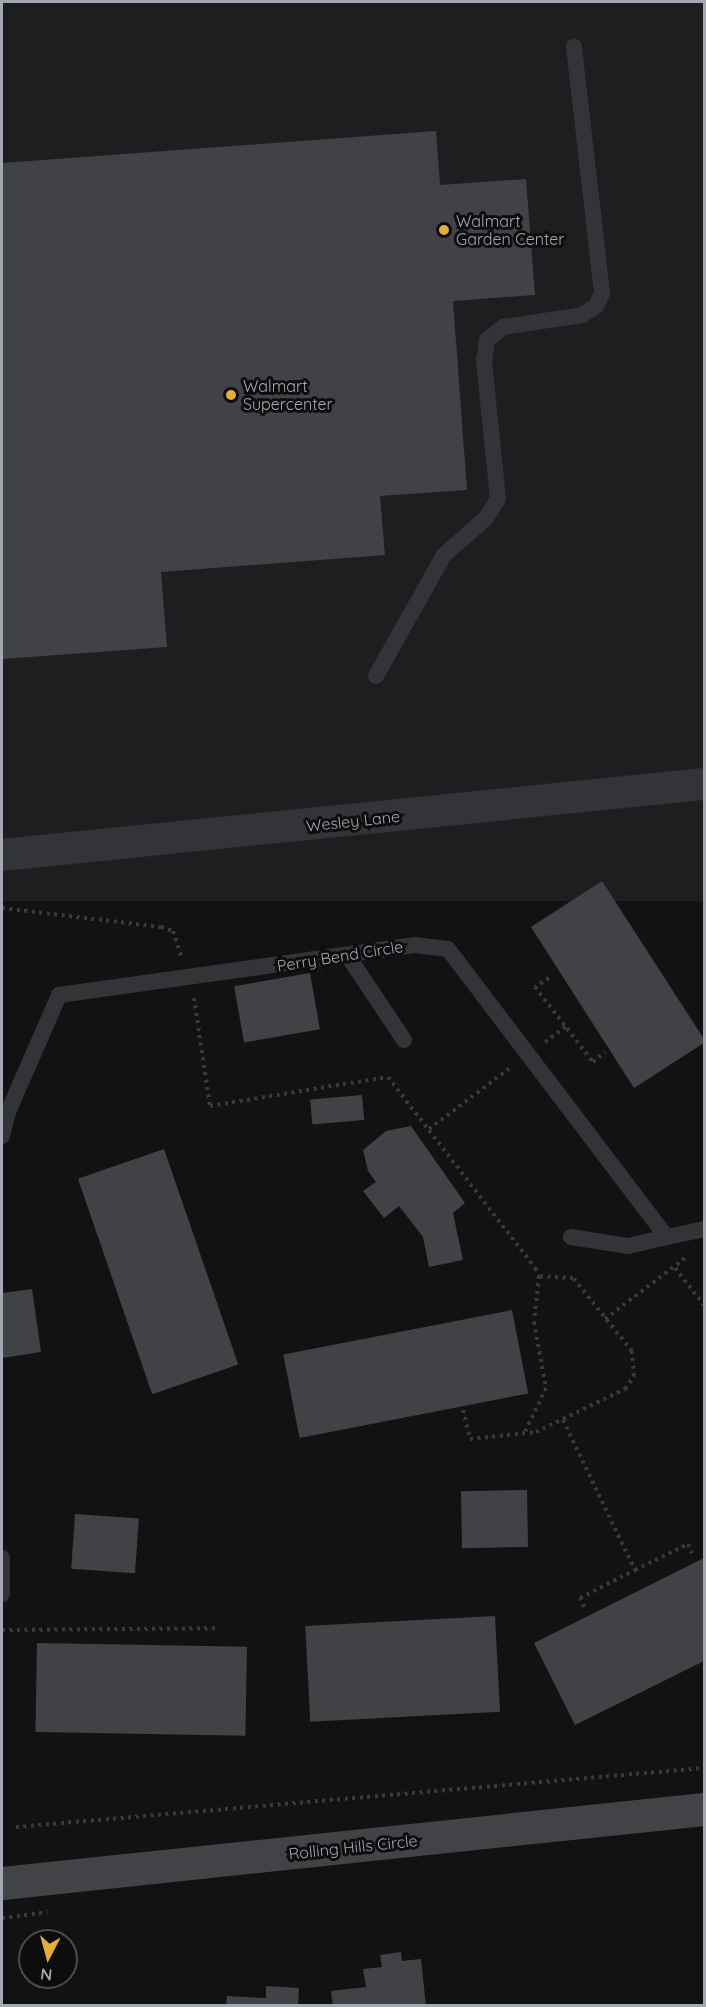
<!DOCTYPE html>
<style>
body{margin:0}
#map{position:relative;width:706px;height:2007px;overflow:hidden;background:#121213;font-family:Quicksand,sans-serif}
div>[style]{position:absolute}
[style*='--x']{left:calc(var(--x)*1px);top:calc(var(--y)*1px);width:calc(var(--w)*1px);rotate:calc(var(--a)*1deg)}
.built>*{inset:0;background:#1e1e20;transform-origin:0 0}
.building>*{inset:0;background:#414246;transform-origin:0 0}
.path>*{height:4px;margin-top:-2px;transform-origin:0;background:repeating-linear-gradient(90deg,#393a3f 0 3px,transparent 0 7.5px)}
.lane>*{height:16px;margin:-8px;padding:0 8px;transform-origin:8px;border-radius:8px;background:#333438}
.street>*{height:32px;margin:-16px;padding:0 16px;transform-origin:16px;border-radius:16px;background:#333438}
.secondary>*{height:33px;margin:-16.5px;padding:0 16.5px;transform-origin:16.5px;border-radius:16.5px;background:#414347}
.dots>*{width:16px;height:16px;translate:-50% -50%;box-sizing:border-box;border:3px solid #0d0d0e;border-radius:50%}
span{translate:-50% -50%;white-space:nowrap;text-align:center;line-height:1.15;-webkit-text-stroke:6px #0d0d0e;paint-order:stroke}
.poi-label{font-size:16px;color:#a4a8b3}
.left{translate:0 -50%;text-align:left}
.street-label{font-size:16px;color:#a4a8b3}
.frame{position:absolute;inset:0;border:3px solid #a4a8b3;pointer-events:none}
.north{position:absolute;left:18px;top:1929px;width:60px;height:60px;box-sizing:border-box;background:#0d0d0e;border:2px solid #494b50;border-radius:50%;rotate:186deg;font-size:16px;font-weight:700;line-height:24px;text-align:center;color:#a4a8b3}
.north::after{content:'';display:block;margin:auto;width:21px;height:27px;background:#e4ac39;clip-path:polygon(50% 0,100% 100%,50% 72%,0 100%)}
</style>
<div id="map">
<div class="built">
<i style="left:2px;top:2px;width:702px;height:899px"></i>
</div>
<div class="building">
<i style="clip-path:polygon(436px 131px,440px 185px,526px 179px,535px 295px,453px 301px,467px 490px,380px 496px,385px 555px,161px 572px,167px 647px,2px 659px,2px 163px)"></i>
<i style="clip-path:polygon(602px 881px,704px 1039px,704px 1043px,634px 1088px,531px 927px)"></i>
<i style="left:310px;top:973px;width:57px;height:77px;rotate:80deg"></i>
<i style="left:362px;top:1095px;width:25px;height:52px;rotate:85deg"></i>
<i style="clip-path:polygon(411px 1126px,465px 1203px,453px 1213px,463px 1260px,429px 1267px,423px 1237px,399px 1206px,384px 1218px,363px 1191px,376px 1182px,368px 1171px,363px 1150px,386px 1131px)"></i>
<i style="left:164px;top:1149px;width:228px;height:91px;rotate:71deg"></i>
<i style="clip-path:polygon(32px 1289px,41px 1352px,2px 1358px,2px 1293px)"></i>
<i style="left:512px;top:1310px;width:85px;height:233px;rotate:79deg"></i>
<i style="left:527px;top:1490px;width:57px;height:66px;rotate:89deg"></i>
<i style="left:75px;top:1514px;width:64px;height:55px;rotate:4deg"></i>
<i style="clip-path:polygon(704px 1558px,704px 1661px,575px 1725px,534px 1643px)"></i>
<i style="left:495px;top:1616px;width:96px;height:190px;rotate:87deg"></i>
<i style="left:37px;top:1643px;width:210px;height:89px;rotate:1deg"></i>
<i style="clip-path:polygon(401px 1952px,402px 1961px,421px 1959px,426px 2006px,333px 2006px,331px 1991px,366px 1987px,363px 1969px,382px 1967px,380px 1955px)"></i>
<i style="clip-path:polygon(266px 1986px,299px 1988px,298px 2006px,226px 2006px,227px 1996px,266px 1998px)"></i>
</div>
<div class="path">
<i style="--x:2;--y:908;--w:160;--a:6.8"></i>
<i style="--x:161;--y:927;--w:13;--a:18"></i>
<i style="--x:173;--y:931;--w:26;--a:72"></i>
<i style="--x:549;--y:978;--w:17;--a:147"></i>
<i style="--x:535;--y:987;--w:95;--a:52.3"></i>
<i style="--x:593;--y:1062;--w:16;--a:-40"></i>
<i style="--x:194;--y:998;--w:109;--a:81.6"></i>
<i style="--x:210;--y:1106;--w:180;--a:-9.3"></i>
<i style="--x:388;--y:1077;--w:241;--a:52.4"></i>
<i style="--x:535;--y:1268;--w:9;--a:63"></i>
<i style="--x:539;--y:1276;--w:46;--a:96.2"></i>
<i style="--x:534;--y:1322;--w:67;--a:79.7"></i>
<i style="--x:546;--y:1388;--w:51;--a:115.6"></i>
<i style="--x:545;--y:1042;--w:26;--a:-36"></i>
<i style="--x:429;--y:1129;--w:101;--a:-37"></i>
<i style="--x:675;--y:1268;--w:47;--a:51.9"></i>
<i style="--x:605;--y:1319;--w:104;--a:-37.2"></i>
<i style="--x:463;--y:1410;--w:30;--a:76"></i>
<i style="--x:470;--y:1439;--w:66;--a:-6.1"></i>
<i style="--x:536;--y:1432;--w:99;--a:-25.8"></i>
<i style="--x:625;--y:1389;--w:16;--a:-55"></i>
<i style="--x:634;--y:1376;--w:25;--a:-95"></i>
<i style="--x:632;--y:1351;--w:94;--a:-128.9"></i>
<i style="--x:573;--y:1278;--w:34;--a:-177"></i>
<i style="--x:563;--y:1420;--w:166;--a:64.4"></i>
<i style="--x:584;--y:1607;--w:10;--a:-114"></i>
<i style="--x:580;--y:1598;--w:62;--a:-27"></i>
<i style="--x:635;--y:1570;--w:59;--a:-26.1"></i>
<i style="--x:688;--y:1544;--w:10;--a:66"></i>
<i style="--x:2;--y:1630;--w:214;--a:-0.5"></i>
<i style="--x:16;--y:1827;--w:691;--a:-4.9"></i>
<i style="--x:2;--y:1918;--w:46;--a:-7.4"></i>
</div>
<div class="lane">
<i style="--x:376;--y:676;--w:139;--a:-60.7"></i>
<i style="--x:444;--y:555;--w:56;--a:-41.4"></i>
<i style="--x:486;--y:518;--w:22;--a:-58"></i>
<i style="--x:498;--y:499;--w:139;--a:-95.8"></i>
<i style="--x:484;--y:361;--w:21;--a:-82"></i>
<i style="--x:487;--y:340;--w:21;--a:-39"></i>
<i style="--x:503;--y:327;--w:80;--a:-8.6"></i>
<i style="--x:582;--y:315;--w:17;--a:-33"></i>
<i style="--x:596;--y:306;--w:14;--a:-65"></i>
<i style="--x:602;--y:293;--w:248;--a:-96.5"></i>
<i style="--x:348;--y:956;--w:101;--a:56.3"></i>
<i style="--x:2;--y:1136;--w:25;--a:-76"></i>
<i style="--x:8;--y:1112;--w:128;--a:-66.4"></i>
<i style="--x:59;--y:995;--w:359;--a:-8"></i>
<i style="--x:415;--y:945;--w:33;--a:7"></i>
<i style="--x:448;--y:949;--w:362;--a:52.8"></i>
<i style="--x:667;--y:1237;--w:38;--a:-12"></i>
<i style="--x:571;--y:1237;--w:58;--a:9"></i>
<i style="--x:628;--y:1246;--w:40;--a:-13"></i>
<i style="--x:2;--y:1558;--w:36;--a:90"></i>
</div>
<div class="street">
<i style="--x:2;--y:855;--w:706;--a:-5.78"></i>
</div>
<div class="secondary">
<i style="--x:2;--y:1883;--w:706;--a:-6.02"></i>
</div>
<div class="dots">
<i style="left:444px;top:230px;background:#e4ac39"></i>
<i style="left:231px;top:395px;background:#e4ac39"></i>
</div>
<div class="poi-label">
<span class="left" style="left:456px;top:230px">Walmart<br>Garden Center</span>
<span class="left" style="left:243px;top:395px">Walmart<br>Supercenter</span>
</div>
<div class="street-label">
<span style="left:353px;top:821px;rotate:-6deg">Wesley Lane</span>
<span style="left:340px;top:956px;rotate:-9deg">Perry Bend Circle</span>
<span style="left:353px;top:1847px;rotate:-6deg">Rolling Hills Circle</span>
</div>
<div class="frame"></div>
<div class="north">N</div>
</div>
